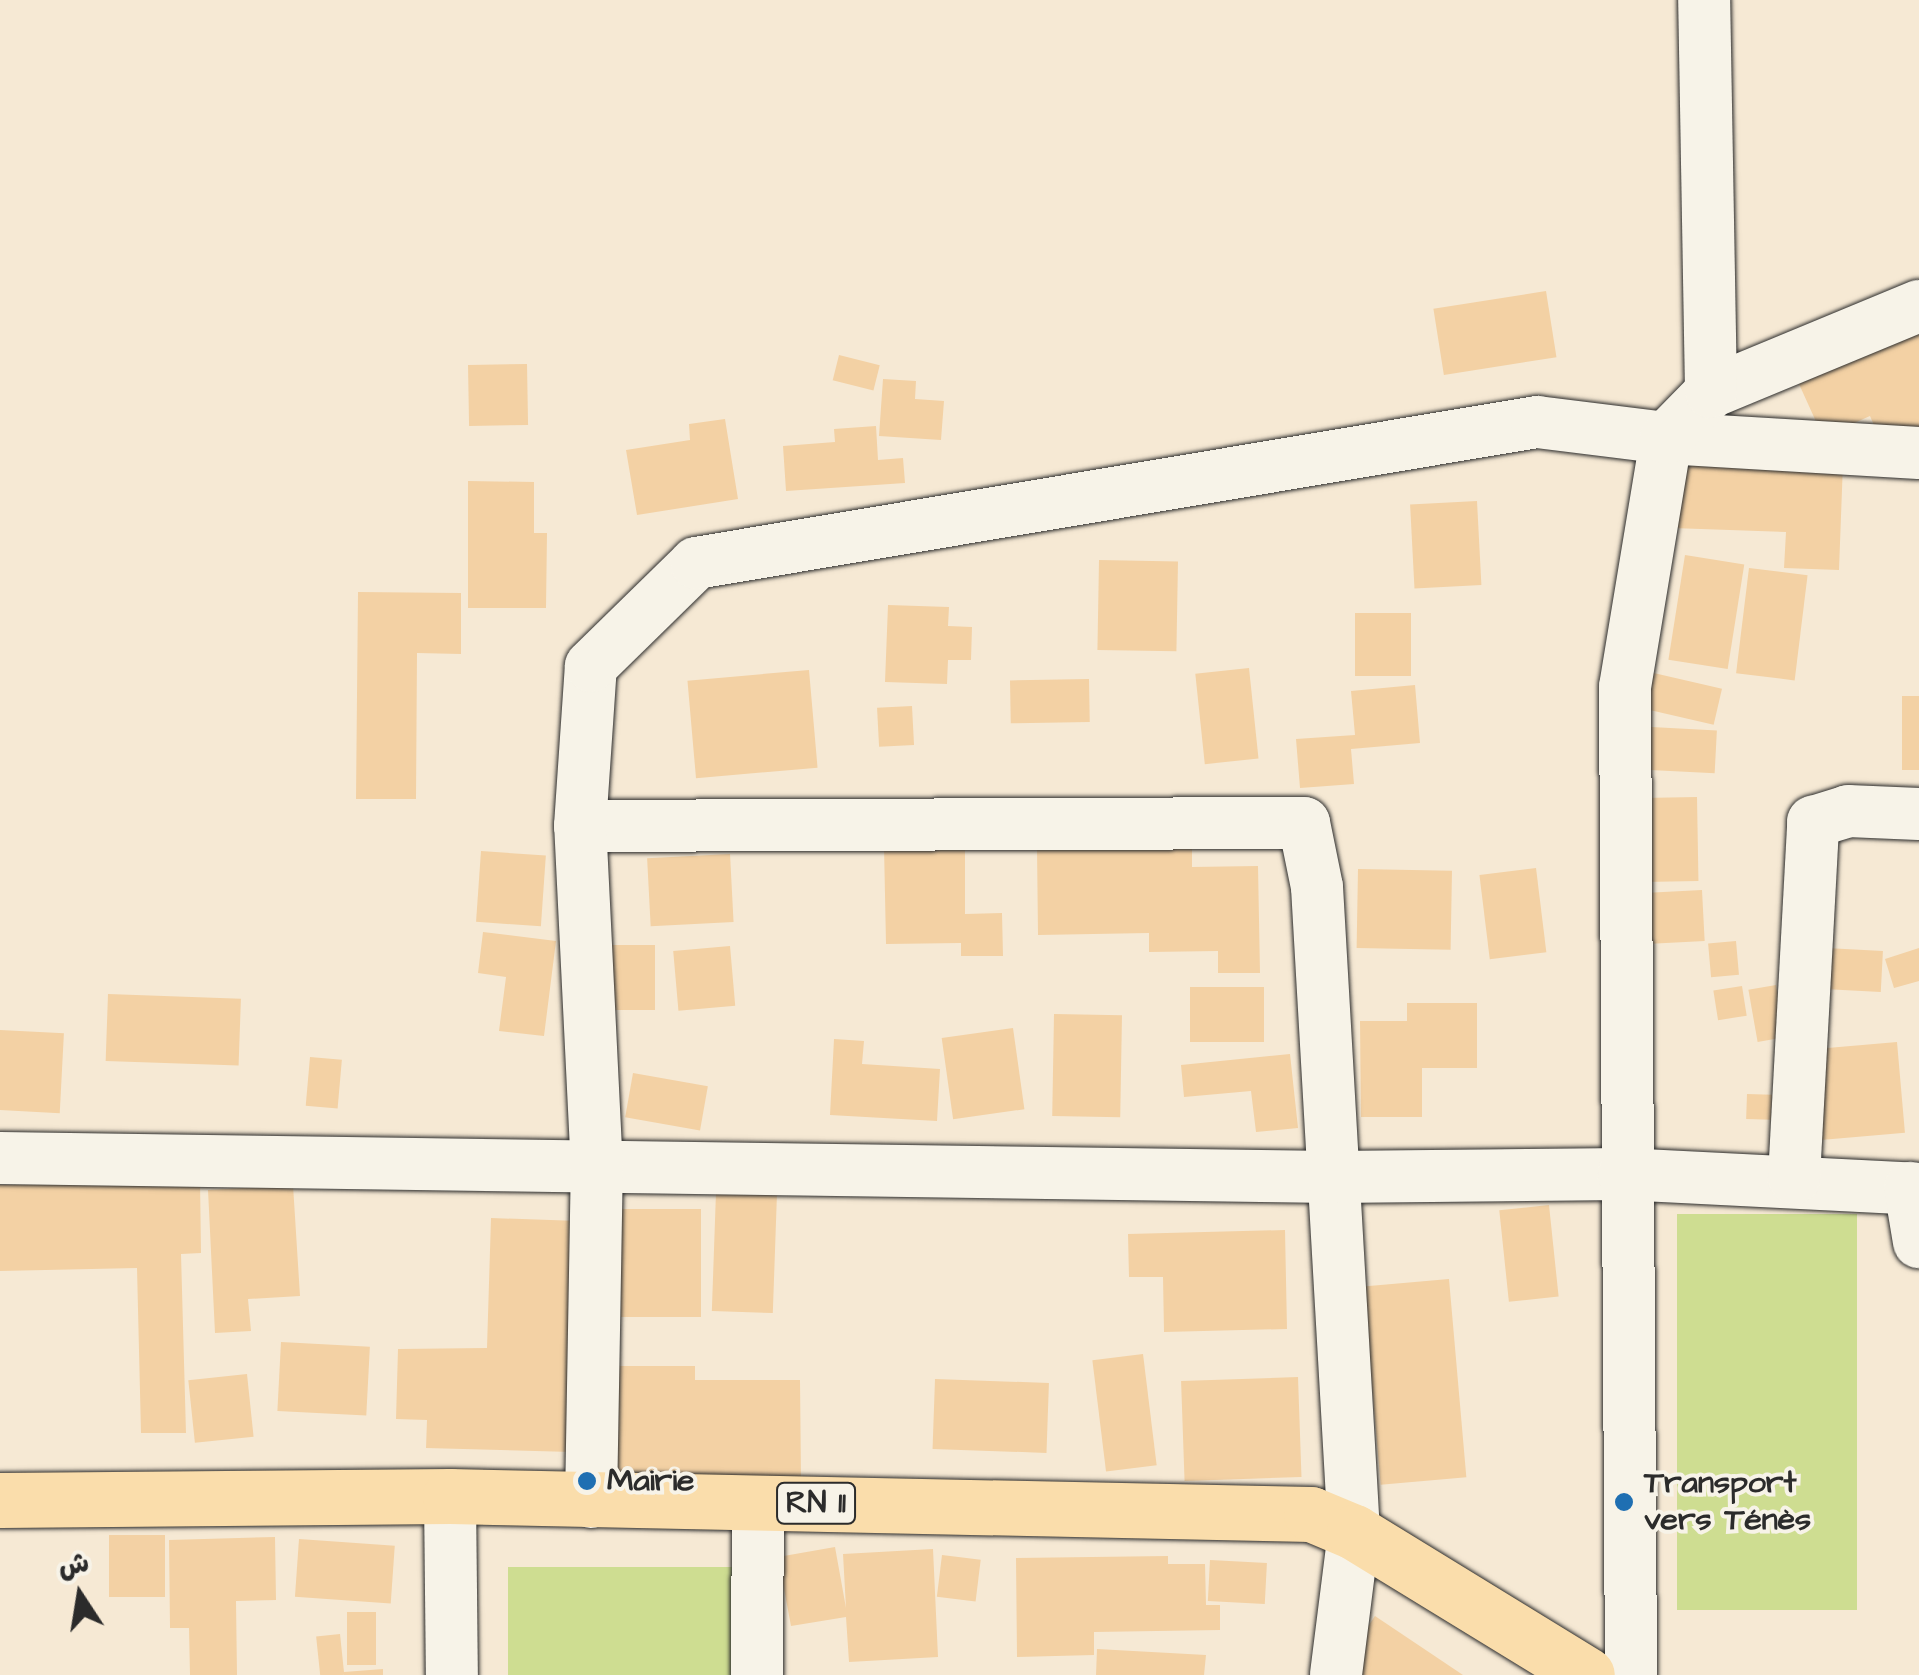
<!DOCTYPE html>
<meta charset="utf-8">
<style>
body{margin:0}
#map{position:relative;width:1919px;height:1675px;overflow:hidden;background:#f6e9d4;font-family:"Architects Daughter","Playpen Sans Arabic",sans-serif}
div>[style]{position:absolute}
[style*='--x']{left:calc(var(--x)*1px);top:calc(var(--y)*1px);width:calc(var(--w)*1px);rotate:calc(var(--a)*1deg)}
.green>*{inset:0;background:#cedd91;transform-origin:0 0}
.building>*{inset:0;background:#f3d1a4;transform-origin:0 0}
.roads{filter:drop-shadow(0 0 2px #2b2b2b) drop-shadow(0 0 2px #2b2b2b)}
.minor>*{height:52px;margin:-26px;padding:0 26px;transform-origin:26px;border-radius:26px;background:#f7f3e8}
.primary>*{height:55px;margin:-27.5px;padding:0 27.5px;transform-origin:27.5px;border-radius:27.5px;background:#faddab}
.dots>*{width:28px;height:28px;translate:-50% -50%;box-sizing:border-box;border:5px solid #f7f3e8;border-radius:50%}
span{translate:-50% -50%;white-space:nowrap;text-align:center;line-height:1.15;-webkit-text-stroke:8px #f7f3e8;paint-order:stroke}
.shield-label span{padding:2px 8px;background:#f7f3e8;border:2px solid;border-radius:8px;-webkit-text-stroke-width:0}
.shield-label{font-size:30px;color:#2b2b2b;font-weight:700}
.poi-label{font-size:32px;color:#2b2b2b;font-weight:700}
.left{translate:0 -50%;text-align:left}
.north{position:absolute;left:30px;top:1545px;width:100px;height:100px;-webkit-text-stroke:8px #f7f3e8;paint-order:stroke;rotate:348deg;font-size:28px;font-weight:700;line-height:40px;text-align:center;color:#2b2b2b}
.north::after{content:'';display:block;margin:auto;width:35px;height:45px;background:#2b2b2b;clip-path:polygon(50% 0,100% 100%,50% 72%,0 100%)}
</style>
<div id="map">
<div class="green">
<i style="left:1857px;top:1214px;width:396px;height:180px;rotate:90deg"></i>
<i style="left:508px;top:1567px;width:230px;height:108px"></i>
</div>
<div class="building">
<i style="left:1546px;top:291px;width:67px;height:114px;rotate:81deg"></i>
<i style="clip-path:polygon(1919px 331px,1919px 433px,1884px 448px,1870px 416px,1823px 437px,1799px 384px)"></i>
<i style="left:839px;top:355px;width:42px;height:26px;rotate:14deg"></i>
<i style="left:527px;top:364px;width:61px;height:59px;rotate:89deg"></i>
<i style="clip-path:polygon(883px 379px,916px 381px,915px 399px,944px 401px,941px 440px,879px 436px)"></i>
<i style="clip-path:polygon(725px 419px,738px 499px,637px 515px,626px 450px,690px 440px,689px 424px)"></i>
<i style="clip-path:polygon(876px 426px,878px 460px,903px 458px,905px 483px,786px 491px,783px 446px,835px 442px,834px 429px)"></i>
<i style="clip-path:polygon(1674px 457px,1843px 463px,1839px 570px,1784px 568px,1786px 532px,1672px 528px)"></i>
<i style="clip-path:polygon(468px 481px,534px 482px,534px 533px,547px 533px,546px 608px,468px 608px)"></i>
<i style="left:1477px;top:501px;width:84px;height:67px;rotate:87deg"></i>
<i style="left:1685px;top:555px;width:60px;height:106px;rotate:9deg"></i>
<i style="left:1099px;top:560px;width:79px;height:90px;rotate:1deg"></i>
<i style="left:1749px;top:568px;width:59px;height:106px;rotate:7deg"></i>
<i style="clip-path:polygon(358px 592px,461px 593px,461px 654px,417px 653px,416px 799px,356px 799px)"></i>
<i style="clip-path:polygon(888px 605px,949px 607px,948px 626px,972px 627px,971px 660px,948px 660px,947px 684px,885px 682px)"></i>
<i style="left:1355px;top:613px;width:56px;height:63px"></i>
<i style="left:1249px;top:668px;width:91px;height:54px;rotate:84deg"></i>
<i style="left:809px;top:670px;width:98px;height:122px;rotate:85deg"></i>
<i style="left:1645px;top:671px;width:79px;height:37px;rotate:13deg"></i>
<i style="left:1089px;top:679px;width:43px;height:79px;rotate:89deg"></i>
<i style="clip-path:polygon(1415px 685px,1420px 743px,1351px 749px,1354px 784px,1300px 788px,1296px 739px,1355px 735px,1351px 691px)"></i>
<i style="left:1902px;top:696px;width:17px;height:74px"></i>
<i style="left:912px;top:706px;width:39px;height:35px;rotate:87deg"></i>
<i style="left:1633px;top:726px;width:84px;height:43px;rotate:3deg"></i>
<i style="left:1697px;top:797px;width:84px;height:69px;rotate:89deg"></i>
<i style="clip-path:polygon(1192px 845px,1192px 867px,1258px 866px,1260px 973px,1218px 973px,1218px 951px,1149px 952px,1149px 933px,1038px 935px,1037px 848px)"></i>
<i style="clip-path:polygon(884px 846px,965px 846px,965px 914px,1002px 913px,1003px 956px,961px 956px,961px 943px,886px 944px)"></i>
<i style="left:481px;top:851px;width:65px;height:71px;rotate:4deg"></i>
<i style="left:730px;top:854px;width:68px;height:83px;rotate:87deg"></i>
<i style="left:1536px;top:868px;width:85px;height:57px;rotate:83deg"></i>
<i style="left:1358px;top:869px;width:94px;height:79px;rotate:1deg"></i>
<i style="left:1702px;top:890px;width:51px;height:63px;rotate:87deg"></i>
<i style="clip-path:polygon(483px 932px,556px 941px,544px 1036px,499px 1031px,506px 977px,478px 973px)"></i>
<i style="left:1736px;top:941px;width:34px;height:28px;rotate:85deg"></i>
<i style="left:655px;top:945px;width:65px;height:54px;rotate:90deg"></i>
<i style="left:730px;top:946px;width:60px;height:57px;rotate:85deg"></i>
<i style="left:1826px;top:948px;width:57px;height:41px;rotate:3deg"></i>
<i style="clip-path:polygon(1919px 948px,1919px 981px,1894px 988px,1885px 959px)"></i>
<i style="left:1776px;top:985px;width:53px;height:28px;rotate:80deg"></i>
<i style="left:1742px;top:986px;width:30px;height:29px;rotate:81deg"></i>
<i style="left:1190px;top:987px;width:74px;height:55px"></i>
<i style="left:108px;top:994px;width:133px;height:67px;rotate:2deg"></i>
<i style="clip-path:polygon(1407px 1003px,1477px 1003px,1477px 1068px,1422px 1068px,1422px 1117px,1361px 1117px,1360px 1021px,1407px 1021px)"></i>
<i style="left:1054px;top:1014px;width:68px;height:102px;rotate:1deg"></i>
<i style="left:1013px;top:1028px;width:82px;height:72px;rotate:82deg"></i>
<i style="left:0;top:1030px;width:64px;height:80px;rotate:3deg"></i>
<i style="clip-path:polygon(834px 1039px,864px 1041px,862px 1064px,940px 1069px,937px 1121px,830px 1115px)"></i>
<i style="left:1897px;top:1042px;width:91px;height:90px;rotate:85deg"></i>
<i style="clip-path:polygon(1290px 1054px,1298px 1128px,1256px 1132px,1251px 1091px,1184px 1097px,1181px 1065px)"></i>
<i style="left:310px;top:1057px;width:32px;height:49px;rotate:5deg"></i>
<i style="left:633px;top:1073px;width:76px;height:45px;rotate:10deg"></i>
<i style="left:1747px;top:1094px;width:25px;height:25px;rotate:2deg"></i>
<i style="clip-path:polygon(200px 1180px,201px 1253px,181px 1254px,186px 1433px,141px 1433px,137px 1268px,0 1271px,0 1185px)"></i>
<i style="clip-path:polygon(293px 1185px,300px 1296px,248px 1299px,251px 1331px,215px 1333px,208px 1190px)"></i>
<i style="left:716px;top:1192px;width:61px;height:119px;rotate:2deg"></i>
<i style="left:1549px;top:1205px;width:92px;height:50px;rotate:84deg"></i>
<i style="left:621px;top:1209px;width:80px;height:108px"></i>
<i style="clip-path:polygon(491px 1218px,579px 1221px,572px 1452px,426px 1448px,427px 1420px,396px 1419px,398px 1349px,487px 1348px)"></i>
<i style="clip-path:polygon(1285px 1230px,1287px 1329px,1164px 1332px,1163px 1277px,1129px 1277px,1128px 1234px)"></i>
<i style="left:1449px;top:1279px;width:199px;height:86px;rotate:85deg"></i>
<i style="left:281px;top:1342px;width:89px;height:69px;rotate:3deg"></i>
<i style="left:1143px;top:1354px;width:112px;height:51px;rotate:83deg"></i>
<i style="clip-path:polygon(616px 1366px,695px 1366px,695px 1380px,800px 1380px,801px 1479px,617px 1480px)"></i>
<i style="left:247px;top:1374px;width:63px;height:59px;rotate:84deg"></i>
<i style="left:1298px;top:1377px;width:100px;height:117px;rotate:88deg"></i>
<i style="left:935px;top:1379px;width:114px;height:70px;rotate:2deg"></i>
<i style="left:109px;top:1535px;width:56px;height:62px"></i>
<i style="clip-path:polygon(275px 1537px,276px 1600px,236px 1601px,237px 1675px,190px 1675px,189px 1628px,170px 1628px,169px 1540px)"></i>
<i style="left:299px;top:1539px;width:96px;height:58px;rotate:4deg"></i>
<i style="clip-path:polygon(835px 1547px,846px 1608px,843px 1554px,933px 1549px,938px 1657px,849px 1662px,846px 1617px,791px 1626px,778px 1557px)"></i>
<i style="left:942px;top:1555px;width:39px;height:42px;rotate:7deg"></i>
<i style="clip-path:polygon(1168px 1556px,1168px 1564px,1205px 1564px,1206px 1605px,1220px 1605px,1220px 1630px,1094px 1632px,1094px 1655px,1017px 1657px,1016px 1558px)"></i>
<i style="left:1210px;top:1560px;width:57px;height:41px;rotate:3deg"></i>
<i style="left:347px;top:1612px;width:29px;height:53px"></i>
<i style="clip-path:polygon(1375px 1616px,1463px 1675px,1357px 1675px,1342px 1665px)"></i>
<i style="left:340px;top:1634px;width:41px;height:24px;rotate:84deg"></i>
<i style="clip-path:polygon(1097px 1649px,1206px 1655px,1204px 1675px,1096px 1675px)"></i>
<i style="clip-path:polygon(383px 1669px,383px 1675px,344px 1675px,344px 1672px)"></i>
</div>
<div class="roads">
<div class="minor">
<i style="--x:1711;--y:392;--w:225;--a:-22.5"></i>
<i style="--x:580;--y:826;--w:724;--a:-0.24"></i>
<i style="--x:1304;--y:823;--w:65;--a:78.5"></i>
<i style="--x:1317;--y:887;--w:646;--a:86.72"></i>
<i style="--x:1354;--y:1532;--w:144;--a:97.2"></i>
<i style="--x:0;--y:1158;--w:1333;--a:0.82"></i>
<i style="--x:1333;--y:1177;--w:291;--a:-0.6"></i>
<i style="--x:1624;--y:1174;--w:295;--a:2.9"></i>
<i style="--x:1794;--y:1178;--w:357;--a:-86.9"></i>
<i style="--x:1813;--y:822;--w:37;--a:-17"></i>
<i style="--x:1848;--y:811;--w:71;--a:2.4"></i>
<i style="--x:1910;--y:1188;--w:55;--a:80.5"></i>
<i style="--x:450;--y:1496;--w:179;--a:89.4"></i>
<i style="--x:591;--y:1502;--w:332;--a:-89"></i>
<i style="--x:597;--y:1170;--w:344;--a:-92.8"></i>
<i style="--x:580;--y:826;--w:160;--a:-86.1"></i>
<i style="--x:591;--y:666;--w:147;--a:-44.4"></i>
<i style="--x:696;--y:563;--w:853;--a:-9.52"></i>
<i style="--x:1537;--y:422;--w:130;--a:7.1"></i>
<i style="--x:1666;--y:438;--w:253;--a:3.4"></i>
<i style="--x:757;--y:1675;--w:173;--a:-89.7"></i>
<i style="--x:1631;--y:1675;--w:988;--a:-90.35"></i>
<i style="--x:1625;--y:687;--w:252;--a:-80.6"></i>
<i style="--x:1666;--y:438;--w:64;--a:-45.6"></i>
<i style="--x:1711;--y:392;--w:392;--a:-91"></i>
</div>
<div class="primary">
<i style="--x:0;--y:1500;--w:450;--a:-0.5"></i>
<i style="--x:450;--y:1496;--w:861;--a:1.2"></i>
<i style="--x:1311;--y:1514;--w:47;--a:22.7"></i>
<i style="--x:1354;--y:1532;--w:273;--a:31.5"></i>
</div>
</div>
<div class="dots">
<i style="left:587px;top:1481px;background:#1f6fb2"></i>
<i style="left:1624px;top:1502px;background:#1f6fb2"></i>
</div>
<div class="shield-label">
<span style="left:816px;top:1503px">RN 11</span>
</div>
<div class="poi-label">
<span class="left" style="left:607px;top:1481px">Mairie</span>
<span class="left" style="left:1644px;top:1502px">Transport<br>vers Ténès</span>
</div>
<div class="north">ش</div>
</div>
